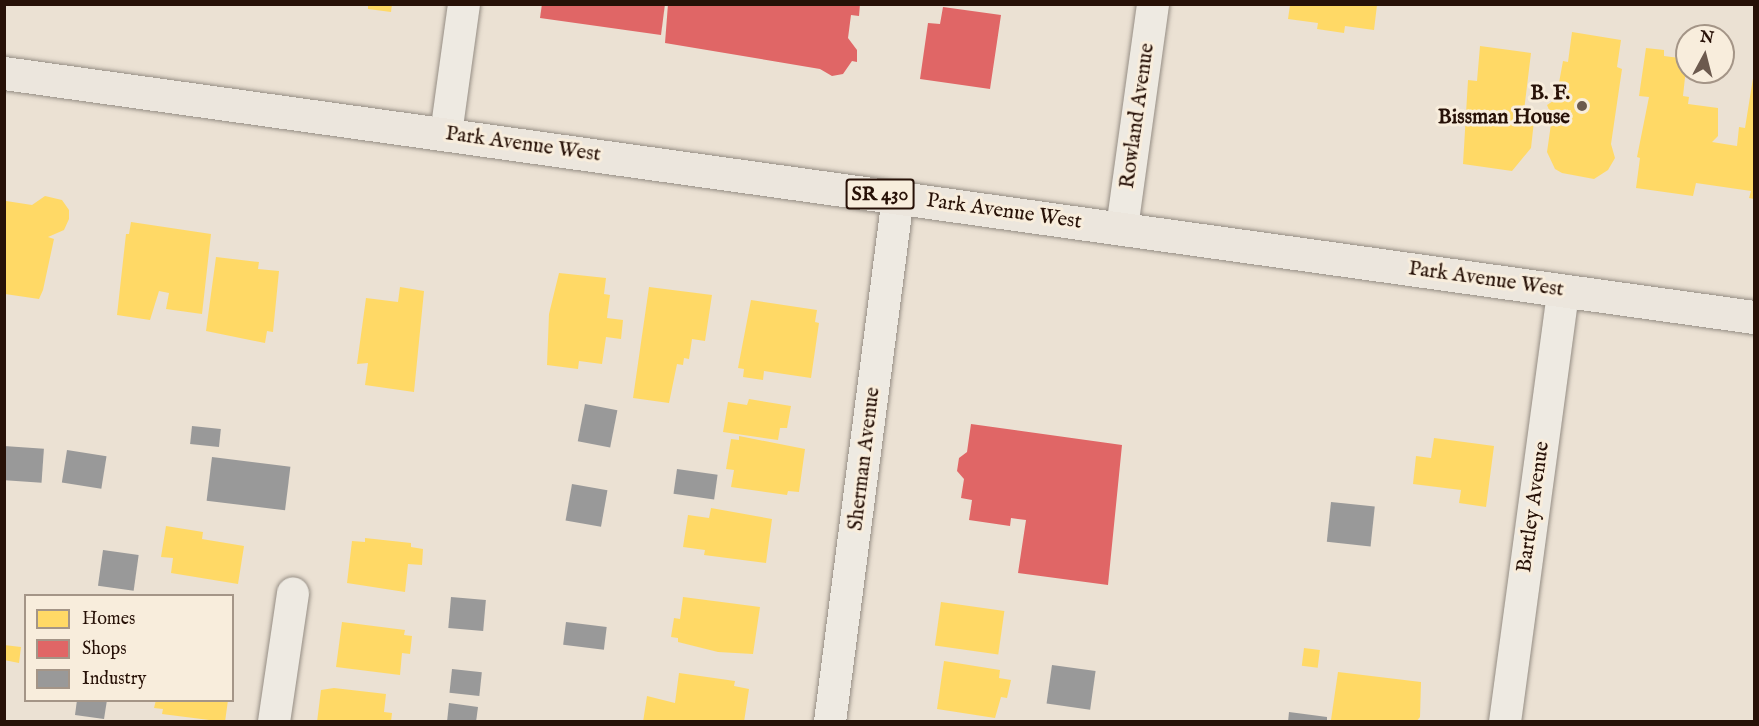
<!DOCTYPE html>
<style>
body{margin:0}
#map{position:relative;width:1759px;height:726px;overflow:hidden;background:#ebe1d3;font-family:"IM FELL English",serif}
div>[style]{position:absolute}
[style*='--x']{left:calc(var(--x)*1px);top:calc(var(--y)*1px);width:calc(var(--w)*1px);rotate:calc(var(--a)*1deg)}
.homes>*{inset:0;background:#ffd966;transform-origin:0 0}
.shops>*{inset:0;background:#e06666}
.industry>*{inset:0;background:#999;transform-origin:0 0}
.roads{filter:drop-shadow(0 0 2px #958d84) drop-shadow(0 0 2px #958d84)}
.minor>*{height:32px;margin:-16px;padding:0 16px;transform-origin:16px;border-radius:16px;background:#eeeae2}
.primary>*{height:33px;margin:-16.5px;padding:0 16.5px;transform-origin:16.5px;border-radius:16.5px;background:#ece6dd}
.dots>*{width:16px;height:16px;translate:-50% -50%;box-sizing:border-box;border:3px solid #f8eddc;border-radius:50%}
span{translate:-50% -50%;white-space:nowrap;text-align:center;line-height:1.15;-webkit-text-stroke:6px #f8eddc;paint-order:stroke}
.shield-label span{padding:2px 4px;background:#f8eddc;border:2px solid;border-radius:4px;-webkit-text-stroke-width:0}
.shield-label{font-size:20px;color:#271107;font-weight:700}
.poi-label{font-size:21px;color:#271107;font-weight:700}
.right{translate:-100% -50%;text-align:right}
.street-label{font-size:21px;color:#271107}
.frame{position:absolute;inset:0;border:6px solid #271107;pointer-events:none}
.legend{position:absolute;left:24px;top:594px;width:210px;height:108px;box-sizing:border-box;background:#f8eddc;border:2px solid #a49587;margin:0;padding:8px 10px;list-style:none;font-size:18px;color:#271107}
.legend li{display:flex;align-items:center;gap:12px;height:30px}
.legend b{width:30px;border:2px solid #a49587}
.north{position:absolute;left:1675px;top:24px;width:60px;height:60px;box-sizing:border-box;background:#f8eddc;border:2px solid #a49587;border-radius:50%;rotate:7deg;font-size:16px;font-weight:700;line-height:24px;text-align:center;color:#271107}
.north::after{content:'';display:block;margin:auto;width:21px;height:27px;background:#6c5a4e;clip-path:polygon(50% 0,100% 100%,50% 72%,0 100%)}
</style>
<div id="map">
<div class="homes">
<i style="clip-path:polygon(368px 4px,392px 4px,391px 12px,368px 9px)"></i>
<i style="clip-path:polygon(1290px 5px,1377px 5px,1374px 30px,1345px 26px,1344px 33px,1317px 29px,1318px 23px,1288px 19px)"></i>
<i style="clip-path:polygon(1572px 32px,1621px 40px,1617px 67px,1622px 69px,1611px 144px,1615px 158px,1608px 170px,1594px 179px,1562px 173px,1555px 169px,1547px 152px,1552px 117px,1547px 105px,1556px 99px,1563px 61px,1568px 62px)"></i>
<i style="clip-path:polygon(1480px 46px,1531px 53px,1523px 119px,1534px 121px,1531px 148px,1512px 171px,1463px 164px,1468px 80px,1477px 81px)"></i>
<i style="clip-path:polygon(1646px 48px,1664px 50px,1664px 56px,1687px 59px,1683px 96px,1689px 97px,1688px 104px,1718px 108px,1718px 136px,1712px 142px,1737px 146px,1739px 127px,1745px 128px,1754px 72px,1754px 199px,1749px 198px,1751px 191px,1696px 183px,1693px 196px,1636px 188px,1640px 158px,1637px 157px,1649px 97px,1639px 96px)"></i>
<i style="clip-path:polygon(45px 196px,62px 200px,69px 210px,69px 219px,64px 230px,48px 237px,54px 239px,43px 290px,39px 299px,5px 294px,6px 201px,32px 205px)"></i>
<i style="clip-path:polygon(131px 222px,211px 234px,202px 314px,166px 309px,169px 293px,159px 291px,150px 320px,117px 315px,126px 234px,129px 234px)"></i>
<i style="clip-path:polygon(216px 257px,259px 262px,258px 269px,279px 271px,273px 332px,267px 331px,265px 343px,206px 331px)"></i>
<i style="clip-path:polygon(559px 273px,606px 278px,604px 294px,610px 295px,607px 318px,623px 320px,621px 339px,606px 337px,602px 364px,579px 361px,578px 369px,547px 365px,549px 314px)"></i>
<i style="clip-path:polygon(400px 287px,424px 291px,414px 392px,365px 385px,368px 363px,357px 364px,366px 298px,398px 302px)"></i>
<i style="clip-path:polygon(649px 287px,712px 295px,705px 341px,692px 339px,689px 359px,684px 358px,683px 365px,677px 364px,669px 403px,633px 398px)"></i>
<i style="clip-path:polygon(751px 300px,817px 310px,815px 322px,819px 323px,811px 378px,764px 371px,763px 380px,743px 377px,744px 369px,738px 368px)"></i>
<i style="clip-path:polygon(749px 399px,791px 406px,787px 428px,780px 428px,778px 440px,723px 432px,728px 402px,747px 405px)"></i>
<i style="clip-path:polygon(739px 436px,805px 449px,799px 492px,788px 491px,787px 495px,731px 487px,734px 470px,726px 469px,731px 439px,739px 440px)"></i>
<i style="clip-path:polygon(1434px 438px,1494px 446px,1486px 507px,1459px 503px,1461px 490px,1413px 484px,1416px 456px,1431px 458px)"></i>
<i style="clip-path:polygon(711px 508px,772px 519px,766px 563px,704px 555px,705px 550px,683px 547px,688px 515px,709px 518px)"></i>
<i style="clip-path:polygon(166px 526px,203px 532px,202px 539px,244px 546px,238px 584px,171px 573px,173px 558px,161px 557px)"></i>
<i style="clip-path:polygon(365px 538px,411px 543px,411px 547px,423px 549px,422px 565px,408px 564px,405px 592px,347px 583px,352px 541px,365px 542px)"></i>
<i style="clip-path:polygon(683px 597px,760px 607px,753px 654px,718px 652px,678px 642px,678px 638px,671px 637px,674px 618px,680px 619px)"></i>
<i style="left:941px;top:602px;width:64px;height:44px;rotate:8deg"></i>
<i style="clip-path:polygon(342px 622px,405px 630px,404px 635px,412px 636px,410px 654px,402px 653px,400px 675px,336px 667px)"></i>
<i style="clip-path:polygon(4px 645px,21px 647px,19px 663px,4px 660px)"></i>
<i style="left:1304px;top:648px;width:16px;height:18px;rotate:7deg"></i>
<i style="clip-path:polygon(944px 661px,1000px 670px,999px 678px,1011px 680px,1007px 698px,1001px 697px,995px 718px,937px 709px)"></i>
<i style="clip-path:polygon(1338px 672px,1421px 682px,1420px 717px,1416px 722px,1331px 720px)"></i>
<i style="clip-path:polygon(679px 673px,735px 681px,734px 686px,749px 689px,744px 722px,643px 722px,647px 696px,675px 703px)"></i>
<i style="clip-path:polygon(334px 688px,386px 694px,384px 712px,392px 713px,391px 722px,317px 722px,321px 690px)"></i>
<i style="clip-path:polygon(156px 700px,228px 700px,225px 722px,162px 714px,163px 709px,154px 708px)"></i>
</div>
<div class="shops">
<i style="clip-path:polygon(542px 4px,665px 4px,661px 35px,540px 18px)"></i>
<i style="clip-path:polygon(668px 4px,860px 4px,859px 16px,851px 15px,848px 38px,857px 50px,857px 62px,852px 61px,843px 74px,832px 76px,820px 69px,665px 43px)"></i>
<i style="clip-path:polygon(943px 7px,1001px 15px,990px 89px,920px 79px,928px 23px,940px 24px)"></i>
<i style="clip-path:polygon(971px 424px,1122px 445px,1108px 585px,1018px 573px,1026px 520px,1011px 518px,1010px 526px,969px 520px,972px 500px,961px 498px,964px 479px,957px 471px,959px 458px,967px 452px)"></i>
</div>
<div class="industry">
<i style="left:585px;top:404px;width:33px;height:38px;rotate:11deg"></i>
<i style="left:192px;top:426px;width:29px;height:18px;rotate:6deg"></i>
<i style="left:4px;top:446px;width:40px;height:34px;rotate:4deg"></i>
<i style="left:67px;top:450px;width:40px;height:33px;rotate:9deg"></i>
<i style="left:212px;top:457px;width:79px;height:44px;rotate:7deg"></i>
<i style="left:677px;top:469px;width:41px;height:25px;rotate:8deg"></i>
<i style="left:572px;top:484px;width:36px;height:37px;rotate:10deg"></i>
<i style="left:1331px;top:502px;width:44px;height:40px;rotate:6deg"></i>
<i style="left:103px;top:550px;width:36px;height:36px;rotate:8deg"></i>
<i style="left:451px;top:597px;width:35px;height:31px;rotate:5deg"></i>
<i style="left:566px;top:622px;width:41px;height:23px;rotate:7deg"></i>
<i style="left:1052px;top:665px;width:44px;height:39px;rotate:8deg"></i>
<i style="left:452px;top:669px;width:30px;height:24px;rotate:6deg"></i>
<i style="clip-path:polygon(77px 700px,107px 700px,104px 719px,75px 715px)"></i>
<i style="clip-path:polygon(449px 703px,478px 707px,476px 722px,447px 722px)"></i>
<i style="clip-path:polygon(1289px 712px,1327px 717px,1327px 722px,1288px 722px)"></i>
</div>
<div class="roads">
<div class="minor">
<i style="--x:446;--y:134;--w:131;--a:-82.1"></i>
<i style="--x:1122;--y:228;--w:226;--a:-82.1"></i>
<i style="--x:274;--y:722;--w:130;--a:-81.6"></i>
<i style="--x:830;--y:722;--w:529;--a:-82.62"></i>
<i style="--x:1505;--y:722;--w:434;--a:-82.3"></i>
</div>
<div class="primary">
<i style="--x:4;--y:73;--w:1767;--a:7.94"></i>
</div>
</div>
<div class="dots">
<i style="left:1582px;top:106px;background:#6c5a4e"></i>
</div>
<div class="shield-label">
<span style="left:880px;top:194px">SR 430</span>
</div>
<div class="poi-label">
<span class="right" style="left:1570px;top:106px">B. F.<br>Bissman House</span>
</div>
<div class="street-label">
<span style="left:1138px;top:116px;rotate:-82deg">Rowland Avenue</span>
<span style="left:523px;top:145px;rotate:8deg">Park Avenue West</span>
<span style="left:1004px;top:212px;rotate:8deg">Park Avenue West</span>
<span style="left:1486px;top:280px;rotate:8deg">Park Avenue West</span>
<span style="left:865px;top:459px;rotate:-83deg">Sherman Avenue</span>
<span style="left:1534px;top:507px;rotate:-82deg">Bartley Avenue</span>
</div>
<div class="frame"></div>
<ul class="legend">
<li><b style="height:16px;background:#ffd966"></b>Homes</li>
<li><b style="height:16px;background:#e06666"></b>Shops</li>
<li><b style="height:16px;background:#999"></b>Industry</li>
</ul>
<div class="north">N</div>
</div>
